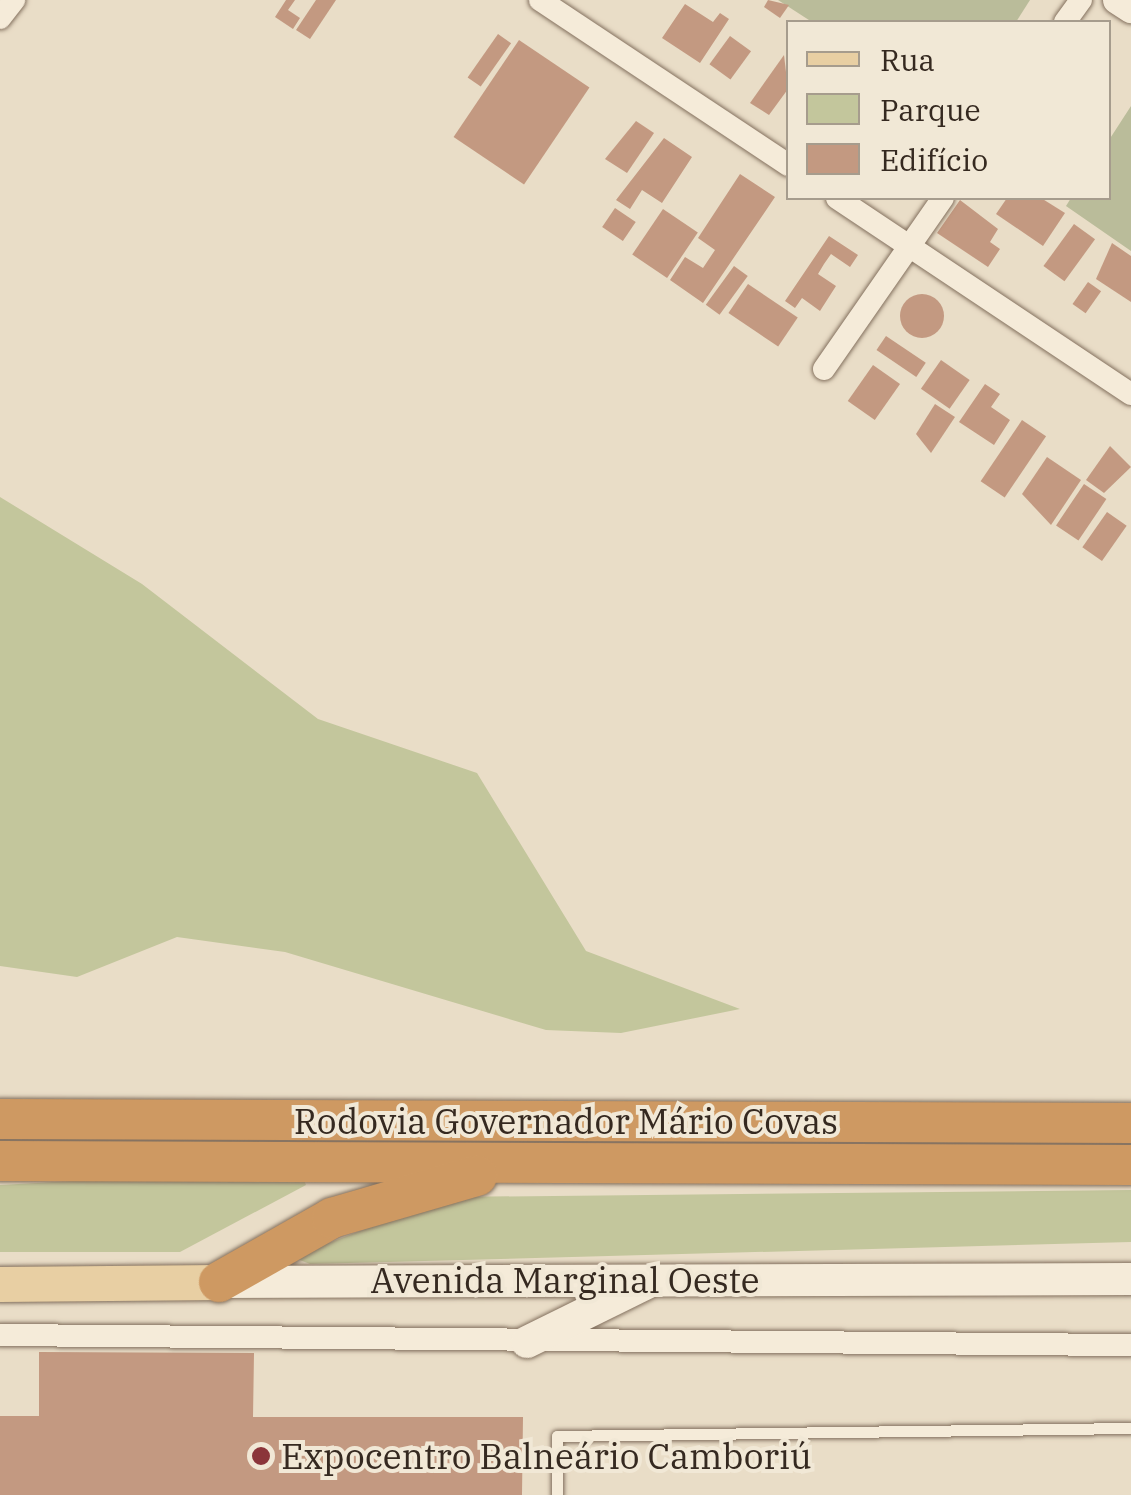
<!DOCTYPE html>
<meta charset="utf-8">
<style>
body{margin:0}
#map{position:relative;width:1131px;height:1495px;overflow:hidden;background:#e9ddc7;font-family:"IBM Plex Serif",serif}
div>[style]{position:absolute}
[style*='--x']{left:calc(var(--x)*1px);top:calc(var(--y)*1px);width:calc(var(--w)*1px);rotate:calc(var(--a)*1deg)}
.green>*{inset:0;background:#c3c69c}
.cemetery>*{inset:0;background:#babc9a}
.building>*{inset:0;background:#c39981;transform-origin:0 0}
.round{border-radius:50%}
.roads{filter:drop-shadow(0 0 2px #83705e) drop-shadow(0 0 2px #83705e)}
.service>*{height:11px;margin:-5.5px;padding:0 5.5px;transform-origin:5.5px;border-radius:5.5px;background:#f5ebd9}
.minor>*{height:22px;margin:-11px;padding:0 11px;transform-origin:11px;border-radius:11px;background:#f5ebd9}
.tertiary>*{height:28px;margin:-14px;padding:0 14px;transform-origin:14px;border-radius:14px;background:#f5ebd9}
.secondary>*{height:32px;margin:-16px;padding:0 16px;transform-origin:16px;border-radius:16px;background:#f5ebd9}
.primary>*{height:35px;margin:-17.5px;padding:0 17.5px;transform-origin:17.5px;border-radius:17.5px;background:#e8cfa3}
.motorway>*{height:40px;margin:-20px;padding:0 20px;transform-origin:20px;border-radius:20px;background:#ce9962}
.dots>*{width:28px;height:28px;translate:-50% -50%;box-sizing:border-box;border:5px solid #f1e8d6;border-radius:50%}
span{translate:-50% -50%;white-space:nowrap;text-align:center;line-height:1.15;-webkit-text-stroke:8px #f1e8d6;paint-order:stroke}
.street-label{font-size:35px;color:#352920}
.poi-label{font-size:35px;color:#352920}
.left{translate:0 -50%;text-align:left}
.legend{position:absolute;left:786px;top:20px;width:325px;height:180px;box-sizing:border-box;background:#f1e8d6;border:2px solid #a69c8d;margin:0;padding:12px 18px;list-style:none;font-size:30px;color:#352920}
.legend li{display:flex;align-items:center;gap:20px;height:50px}
.legend b{width:50px;border:2px solid #a69c8d}
</style>
<div id="map">
<div class="green">
<i style="clip-path:polygon(0 497px,142px 584px,318px 719px,477px 773px,586px 951px,740px 1009px,621px 1033px,546px 1030px,285px 952px,177px 937px,77px 977px,0 966px)"></i>
<i style="clip-path:polygon(181px 1175px,302px 1175px,306px 1185px,180px 1252px,0 1252px,0 1185px)"></i>
<i style="clip-path:polygon(1131px 1190px,1131px 1242px,310px 1264px,292px 1257px,449px 1197px)"></i>
</div>
<div class="cemetery">
<i style="clip-path:polygon(778px 0,1030px 0,1016px 22px,812px 22px)"></i>
<i style="clip-path:polygon(1131px 106px,1131px 251px,1066px 206px,1071px 198px,1108px 198px,1109px 140px)"></i>
</div>
<div class="building">
<i style="clip-path:polygon(286px 0,295px 0,288px 10px,300px 18px,293px 29px,275px 17px)"></i>
<i style="clip-path:polygon(316px 0,336px 0,310px 39px,296px 30px)"></i>
<i style="clip-path:polygon(768px 0,789px 5px,780px 18px,764px 7px)"></i>
<i style="clip-path:polygon(685px 4px,713px 22px,720px 13px,729px 19px,700px 63px,662px 38px)"></i>
<i style="left:498px;top:34px;width:16px;height:53px;rotate:35deg"></i>
<i style="left:730px;top:36px;width:26px;height:35px;rotate:36deg"></i>
<i style="left:519px;top:40px;width:85px;height:117px;rotate:34deg"></i>
<i style="clip-path:polygon(784px 55px,788px 89px,769px 115px,750px 103px)"></i>
<i style="clip-path:polygon(636px 121px,654px 133px,627px 173px,605px 159px)"></i>
<i style="clip-path:polygon(664px 138px,692px 157px,662px 203px,642px 190px,630px 209px,616px 200px)"></i>
<i style="clip-path:polygon(740px 174px,775px 197px,703px 303px,670px 280px,685px 257px,703px 268px,715px 250px,698px 238px)"></i>
<i style="clip-path:polygon(1007px 198px,1041px 198px,1065px 213px,1043px 246px,996px 214px)"></i>
<i style="clip-path:polygon(960px 200px,998px 229px,990px 242px,1000px 249px,988px 267px,937px 233px)"></i>
<i style="left:615px;top:208px;width:25px;height:23px;rotate:34deg"></i>
<i style="left:663px;top:209px;width:42px;height:55px;rotate:34deg"></i>
<i style="left:1074px;top:224px;width:26px;height:52px;rotate:36deg"></i>
<i style="clip-path:polygon(829px 236px,858px 255px,850px 267px,831px 254px,824px 264px,818px 274px,836px 286px,820px 311px,802px 298px,795px 308px,785px 301px)"></i>
<i style="clip-path:polygon(1112px 243px,1131px 256px,1131px 302px,1096px 279px)"></i>
<i style="left:734px;top:266px;width:17px;height:48px;rotate:36deg"></i>
<i style="left:1088px;top:282px;width:16px;height:27px;rotate:35deg"></i>
<i style="left:748px;top:284px;width:60px;height:35px;rotate:34deg"></i>
<i class="round" style="left:900px;top:294px;width:44px;height:44px"></i>
<i style="left:886px;top:336px;width:48px;height:17px;rotate:34deg"></i>
<i style="left:941px;top:360px;width:35px;height:35px;rotate:35deg"></i>
<i style="left:873px;top:365px;width:33px;height:44px;rotate:35deg"></i>
<i style="clip-path:polygon(985px 384px,1000px 394px,991px 407px,1010px 420px,994px 445px,959px 422px)"></i>
<i style="clip-path:polygon(935px 404px,955px 417px,931px 453px,916px 434px)"></i>
<i style="left:1022px;top:420px;width:29px;height:74px;rotate:34deg"></i>
<i style="clip-path:polygon(1110px 446px,1131px 467px,1104px 493px,1086px 480px)"></i>
<i style="clip-path:polygon(1047px 457px,1081px 480px,1051px 525px,1022px 494px)"></i>
<i style="left:1084px;top:484px;width:27px;height:50px;rotate:34deg"></i>
<i style="left:1107px;top:512px;width:24px;height:43px;rotate:35deg"></i>
<i style="clip-path:polygon(39px 1352px,254px 1353px,253px 1417px,523px 1417px,522px 1495px,0 1495px,0 1416px,39px 1416px)"></i>
</div>
<div class="roads">
<div class="service">
<i style="--x:557;--y:1495;--w:59;--a:-90"></i>
<i style="--x:557;--y:1436;--w:574;--a:-0.8"></i>
</div>
<div class="minor">
<i style="--x:540;--y:0;--w:298;--a:33.6"></i>
<i style="--x:0;--y:18;--w:23;--a:-52"></i>
<i style="--x:1065;--y:22;--w:27;--a:-54"></i>
<i style="--x:837;--y:198;--w:353;--a:33.7"></i>
<i style="--x:824;--y:369;--w:208;--a:-55.2"></i>
<i style="--x:0;--y:1335;--w:1131;--a:0.51"></i>
</div>
<div class="tertiary">
<i style="--x:1117;--y:0;--w:17;--a:33"></i>
</div>
<div class="secondary">
<i style="--x:219;--y:1282;--w:912;--a:-0.19"></i>
<i style="--x:527;--y:1342;--w:136;--a:-26.2"></i>
</div>
<div class="primary">
<i style="--x:0;--y:1284;--w:219;--a:-0.5"></i>
</div>
<div class="motorway">
<i style="--x:0;--y:1119;--w:1131;--a:0.2"></i>
<i style="--x:0;--y:1161;--w:1131;--a:0.2"></i>
<i style="--x:219;--y:1282;--w:130;--a:-29.5"></i>
<i style="--x:332;--y:1218;--w:151;--a:-16.2"></i>
</div>
</div>
<div class="dots">
<i style="left:261px;top:1456px;background:#8b353a"></i>
</div>
<div class="street-label">
<span style="left:566px;top:1121px">Rodovia Governador Mário Covas</span>
<span style="left:565px;top:1280px">Avenida Marginal Oeste</span>
</div>
<div class="poi-label">
<span class="left" style="left:281px;top:1456px">Expocentro Balneário Camboriú</span>
</div>
<ul class="legend">
<li><b style="height:12px;background:#e8cfa3"></b>Rua</li>
<li><b style="height:28px;background:#c3c69c"></b>Parque</li>
<li><b style="height:28px;background:#c39981"></b>Edifício</li>
</ul>
</div>
